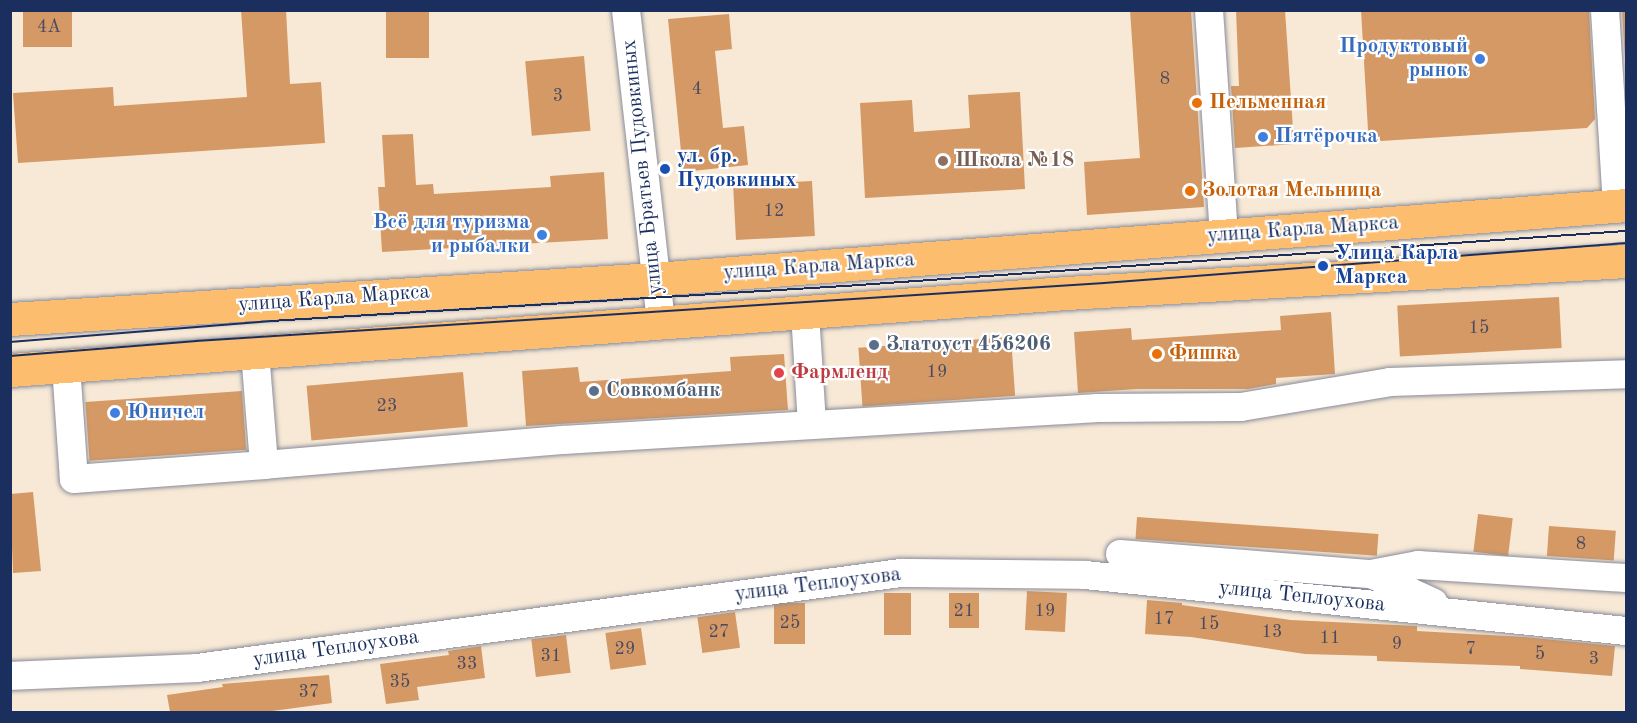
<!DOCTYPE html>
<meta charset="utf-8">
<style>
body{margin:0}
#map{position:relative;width:1637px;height:723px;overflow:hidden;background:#f7e9d6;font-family:"Old Standard TT",serif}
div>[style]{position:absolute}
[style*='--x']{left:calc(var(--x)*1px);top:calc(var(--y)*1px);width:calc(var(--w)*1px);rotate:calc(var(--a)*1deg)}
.building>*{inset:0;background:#d59965;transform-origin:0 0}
.roads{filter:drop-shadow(0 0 2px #898c9a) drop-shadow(0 0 2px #898c9a)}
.minor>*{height:28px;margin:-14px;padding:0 14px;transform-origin:14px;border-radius:14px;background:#fff}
.major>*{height:33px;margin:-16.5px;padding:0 16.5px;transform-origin:16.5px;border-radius:16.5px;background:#fcbd6f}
.tram>*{height:1.5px;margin:-0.75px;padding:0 0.75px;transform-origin:0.75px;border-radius:0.75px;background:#1b2f5e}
.dots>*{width:16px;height:16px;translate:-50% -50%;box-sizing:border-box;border:3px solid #fff;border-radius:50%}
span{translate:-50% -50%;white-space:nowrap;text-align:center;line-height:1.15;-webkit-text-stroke:4.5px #fff;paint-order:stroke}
.number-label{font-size:18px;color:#4a4a60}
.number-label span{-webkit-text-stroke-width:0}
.shop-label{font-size:21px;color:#366cbe;font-weight:700}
.right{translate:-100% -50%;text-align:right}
.left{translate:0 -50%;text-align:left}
.food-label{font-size:21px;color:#c56008;font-weight:700}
.transit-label{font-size:21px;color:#164399;font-weight:700}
.education-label{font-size:21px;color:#785e54;font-weight:700}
.street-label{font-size:21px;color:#1b2f5e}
.service-label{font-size:21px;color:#4e5e75;font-weight:700}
.health-label{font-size:21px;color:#be3a42;font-weight:700}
.frame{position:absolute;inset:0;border:12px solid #1b2f5e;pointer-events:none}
</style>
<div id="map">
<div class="building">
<i style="left:23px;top:10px;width:49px;height:37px"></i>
<i style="clip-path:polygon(241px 10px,286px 10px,290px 84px,321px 82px,325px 143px,18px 163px,13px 93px,113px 87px,114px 106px,247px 97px)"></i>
<i style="left:386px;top:10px;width:43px;height:48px"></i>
<i style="clip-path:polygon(1130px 10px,1191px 10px,1204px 207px,1087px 215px,1084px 162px,1140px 158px)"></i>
<i style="clip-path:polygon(1236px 10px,1285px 10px,1294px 144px,1235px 148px,1231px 86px,1239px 86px)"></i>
<i style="clip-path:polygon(1361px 10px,1589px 10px,1595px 119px,1587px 128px,1381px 141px,1368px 130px)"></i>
<i style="clip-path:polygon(1622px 10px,1626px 10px,1626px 77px)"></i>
<i style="clip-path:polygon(729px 14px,732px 49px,715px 51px,723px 128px,744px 126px,748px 165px,683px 172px,668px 19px)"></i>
<i style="left:584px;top:56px;width:75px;height:59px;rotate:85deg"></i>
<i style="clip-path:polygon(1020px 92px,1025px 189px,865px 198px,860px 103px,912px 100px,914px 132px,970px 128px,968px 95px)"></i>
<i style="clip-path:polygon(413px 134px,416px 185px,433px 184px,434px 194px,551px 187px,550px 176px,604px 172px,608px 239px,382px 252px,378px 187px,385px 187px,382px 135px)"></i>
<i style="left:812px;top:181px;width:55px;height:79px;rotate:87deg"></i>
<i style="left:1559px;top:297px;width:51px;height:162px;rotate:87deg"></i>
<i style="clip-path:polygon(1331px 312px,1335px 374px,1276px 378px,1276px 384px,1248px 389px,1137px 389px,1078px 393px,1074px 332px,1131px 328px,1132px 340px,1281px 330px,1280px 316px)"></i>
<i style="left:1011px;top:337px;width:59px;height:153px;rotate:86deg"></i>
<i style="clip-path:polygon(784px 354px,788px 410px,526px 426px,522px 371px,578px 367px,580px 382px,731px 371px,730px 357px)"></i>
<i style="left:463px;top:372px;width:55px;height:157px;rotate:85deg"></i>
<i style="left:242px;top:391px;width:59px;height:157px;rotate:86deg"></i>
<i style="clip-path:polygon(33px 492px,41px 571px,13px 573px,10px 494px)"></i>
<i style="left:1478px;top:514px;width:35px;height:38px;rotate:7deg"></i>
<i style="left:1137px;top:517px;width:242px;height:22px;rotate:4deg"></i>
<i style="left:1549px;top:526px;width:67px;height:30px;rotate:4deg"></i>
<i style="left:1027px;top:591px;width:40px;height:39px;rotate:3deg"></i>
<i style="left:884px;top:593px;width:27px;height:42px"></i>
<i style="left:949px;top:593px;width:30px;height:35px"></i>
<i style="clip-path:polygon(1147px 600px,1182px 603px,1182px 605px,1291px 620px,1417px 626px,1417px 631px,1525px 637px,1615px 646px,1612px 676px,1520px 669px,1520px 666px,1377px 661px,1377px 656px,1305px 654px,1191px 637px,1145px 634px)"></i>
<i style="left:805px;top:603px;width:41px;height:31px;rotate:90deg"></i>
<i style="left:735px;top:612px;width:36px;height:38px;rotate:82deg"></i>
<i style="left:641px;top:628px;width:37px;height:36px;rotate:82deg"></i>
<i style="left:566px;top:635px;width:38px;height:35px;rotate:83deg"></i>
<i style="clip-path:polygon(481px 646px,485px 678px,417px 687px,419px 700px,386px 704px,380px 664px,449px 655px,448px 651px)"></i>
<i style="clip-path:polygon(329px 675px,332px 703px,265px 712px,170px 712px,167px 695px,223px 687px,222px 684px)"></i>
</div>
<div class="roads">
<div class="minor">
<i style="--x:626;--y:10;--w:315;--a:83.6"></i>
<i style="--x:1209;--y:10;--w:226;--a:86.2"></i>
<i style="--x:1605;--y:10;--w:196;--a:86.5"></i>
<i style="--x:805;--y:313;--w:112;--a:86.4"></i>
<i style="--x:255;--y:352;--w:113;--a:85.4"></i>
<i style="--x:264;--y:465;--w:300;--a:-4.8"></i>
<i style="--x:563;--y:440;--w:536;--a:-3.42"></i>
<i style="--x:1098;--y:408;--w:143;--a:-0.4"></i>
<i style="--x:1241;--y:407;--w:151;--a:-9.5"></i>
<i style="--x:1390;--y:382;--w:236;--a:-1.9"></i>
<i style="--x:66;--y:366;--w:113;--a:86"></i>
<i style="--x:74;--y:479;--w:191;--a:-4.2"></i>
<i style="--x:1120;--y:554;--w:252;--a:4.6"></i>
<i style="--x:1371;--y:574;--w:69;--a:24.7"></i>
<i style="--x:1371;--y:574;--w:48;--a:-10.8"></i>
<i style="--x:1418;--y:565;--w:208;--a:3.6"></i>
<i style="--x:10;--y:676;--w:187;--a:-2.4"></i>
<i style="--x:197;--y:668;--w:710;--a:-7.69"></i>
<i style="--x:901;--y:573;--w:184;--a:0.6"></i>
<i style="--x:1085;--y:575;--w:544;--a:5.91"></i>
</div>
<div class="major">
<i style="--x:10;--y:319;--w:645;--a:-3.55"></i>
<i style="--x:654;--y:279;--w:975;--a:-4.35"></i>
<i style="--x:10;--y:370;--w:1059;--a:-4.17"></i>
<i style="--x:1066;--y:293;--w:561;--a:-3.27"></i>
</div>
</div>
<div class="tram">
<i style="--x:10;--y:342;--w:262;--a:-4.6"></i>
<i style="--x:271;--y:321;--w:575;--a:-3.49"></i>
<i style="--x:845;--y:286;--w:783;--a:-4.03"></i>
<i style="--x:10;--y:356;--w:187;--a:-4.6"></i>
<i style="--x:196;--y:341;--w:910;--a:-3.65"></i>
<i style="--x:1104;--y:283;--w:524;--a:-4.38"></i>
</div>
<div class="dots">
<i style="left:1480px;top:59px;background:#3f7fe0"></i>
<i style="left:1197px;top:103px;background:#e8710a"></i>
<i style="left:1263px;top:137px;background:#3f7fe0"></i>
<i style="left:943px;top:161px;background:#8d6e63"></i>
<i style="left:665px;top:169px;background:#1a4fb4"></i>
<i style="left:1190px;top:191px;background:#e8710a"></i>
<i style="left:542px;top:235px;background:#3f7fe0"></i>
<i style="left:1323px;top:266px;background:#1a4fb4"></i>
<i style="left:874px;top:345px;background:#5c6f8a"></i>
<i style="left:1157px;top:354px;background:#e8710a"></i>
<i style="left:779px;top:373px;background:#e0444e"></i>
<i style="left:594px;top:391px;background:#5c6f8a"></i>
<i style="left:115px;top:413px;background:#3f7fe0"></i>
</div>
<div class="number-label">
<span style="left:49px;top:27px">4А</span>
<span style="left:1165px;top:79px">8</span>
<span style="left:697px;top:89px">4</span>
<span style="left:558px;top:96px">3</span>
<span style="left:774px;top:211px">12</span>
<span style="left:1479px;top:328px">15</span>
<span style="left:937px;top:372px">19</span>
<span style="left:387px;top:406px">23</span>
<span style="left:1581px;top:544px">8</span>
<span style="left:964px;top:611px">21</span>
<span style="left:1045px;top:611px">19</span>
<span style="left:1164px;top:619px">17</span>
<span style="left:790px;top:623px">25</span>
<span style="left:1209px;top:624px">15</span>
<span style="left:719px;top:632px">27</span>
<span style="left:1272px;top:632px">13</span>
<span style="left:1330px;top:638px">11</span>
<span style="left:1397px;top:644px">9</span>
<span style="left:625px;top:649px">29</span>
<span style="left:1471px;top:649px">7</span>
<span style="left:1540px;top:654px">5</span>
<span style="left:551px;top:656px">31</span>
<span style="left:1594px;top:659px">3</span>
<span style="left:467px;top:664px">33</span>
<span style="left:400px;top:682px">35</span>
<span style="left:309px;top:692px">37</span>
</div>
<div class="shop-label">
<span class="right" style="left:1468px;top:59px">Продуктовый<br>рынок</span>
<span class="left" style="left:1275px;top:137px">Пятёрочка</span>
<span class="right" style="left:530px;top:235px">Всё для туризма<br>и рыбалки</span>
<span class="left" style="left:127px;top:413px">Юничел</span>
</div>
<div class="food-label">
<span class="left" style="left:1209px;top:103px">Пельменная</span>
<span class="left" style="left:1202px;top:191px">Золотая Мельница</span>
<span class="left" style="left:1169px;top:354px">Фишка</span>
</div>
<div class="transit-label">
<span class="left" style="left:677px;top:169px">ул. бр.<br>Пудовкиных</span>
<span class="left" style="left:1335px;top:266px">Улица Карла<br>Маркса</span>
</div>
<div class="education-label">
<span class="left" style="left:955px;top:161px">Школа №18</span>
</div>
<div class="street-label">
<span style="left:643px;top:167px;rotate:-96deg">улица Братьев Пудовкиных</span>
<span style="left:1303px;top:230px;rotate:-4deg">улица Карла Маркса</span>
<span style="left:819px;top:267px;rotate:-4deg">улица Карла Маркса</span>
<span style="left:334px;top:299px;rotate:-4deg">улица Карла Маркса</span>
<span style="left:818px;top:585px;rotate:-7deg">улица Теплоухова</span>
<span style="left:1302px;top:597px;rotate:6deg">улица Теплоухова</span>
<span style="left:336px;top:649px;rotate:-8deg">улица Теплоухова</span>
</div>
<div class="service-label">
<span class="left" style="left:886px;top:345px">Златоуст 456206</span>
<span class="left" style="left:606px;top:391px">Совкомбанк</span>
</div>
<div class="health-label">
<span class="left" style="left:791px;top:373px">Фармленд</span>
</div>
<div class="frame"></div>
</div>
